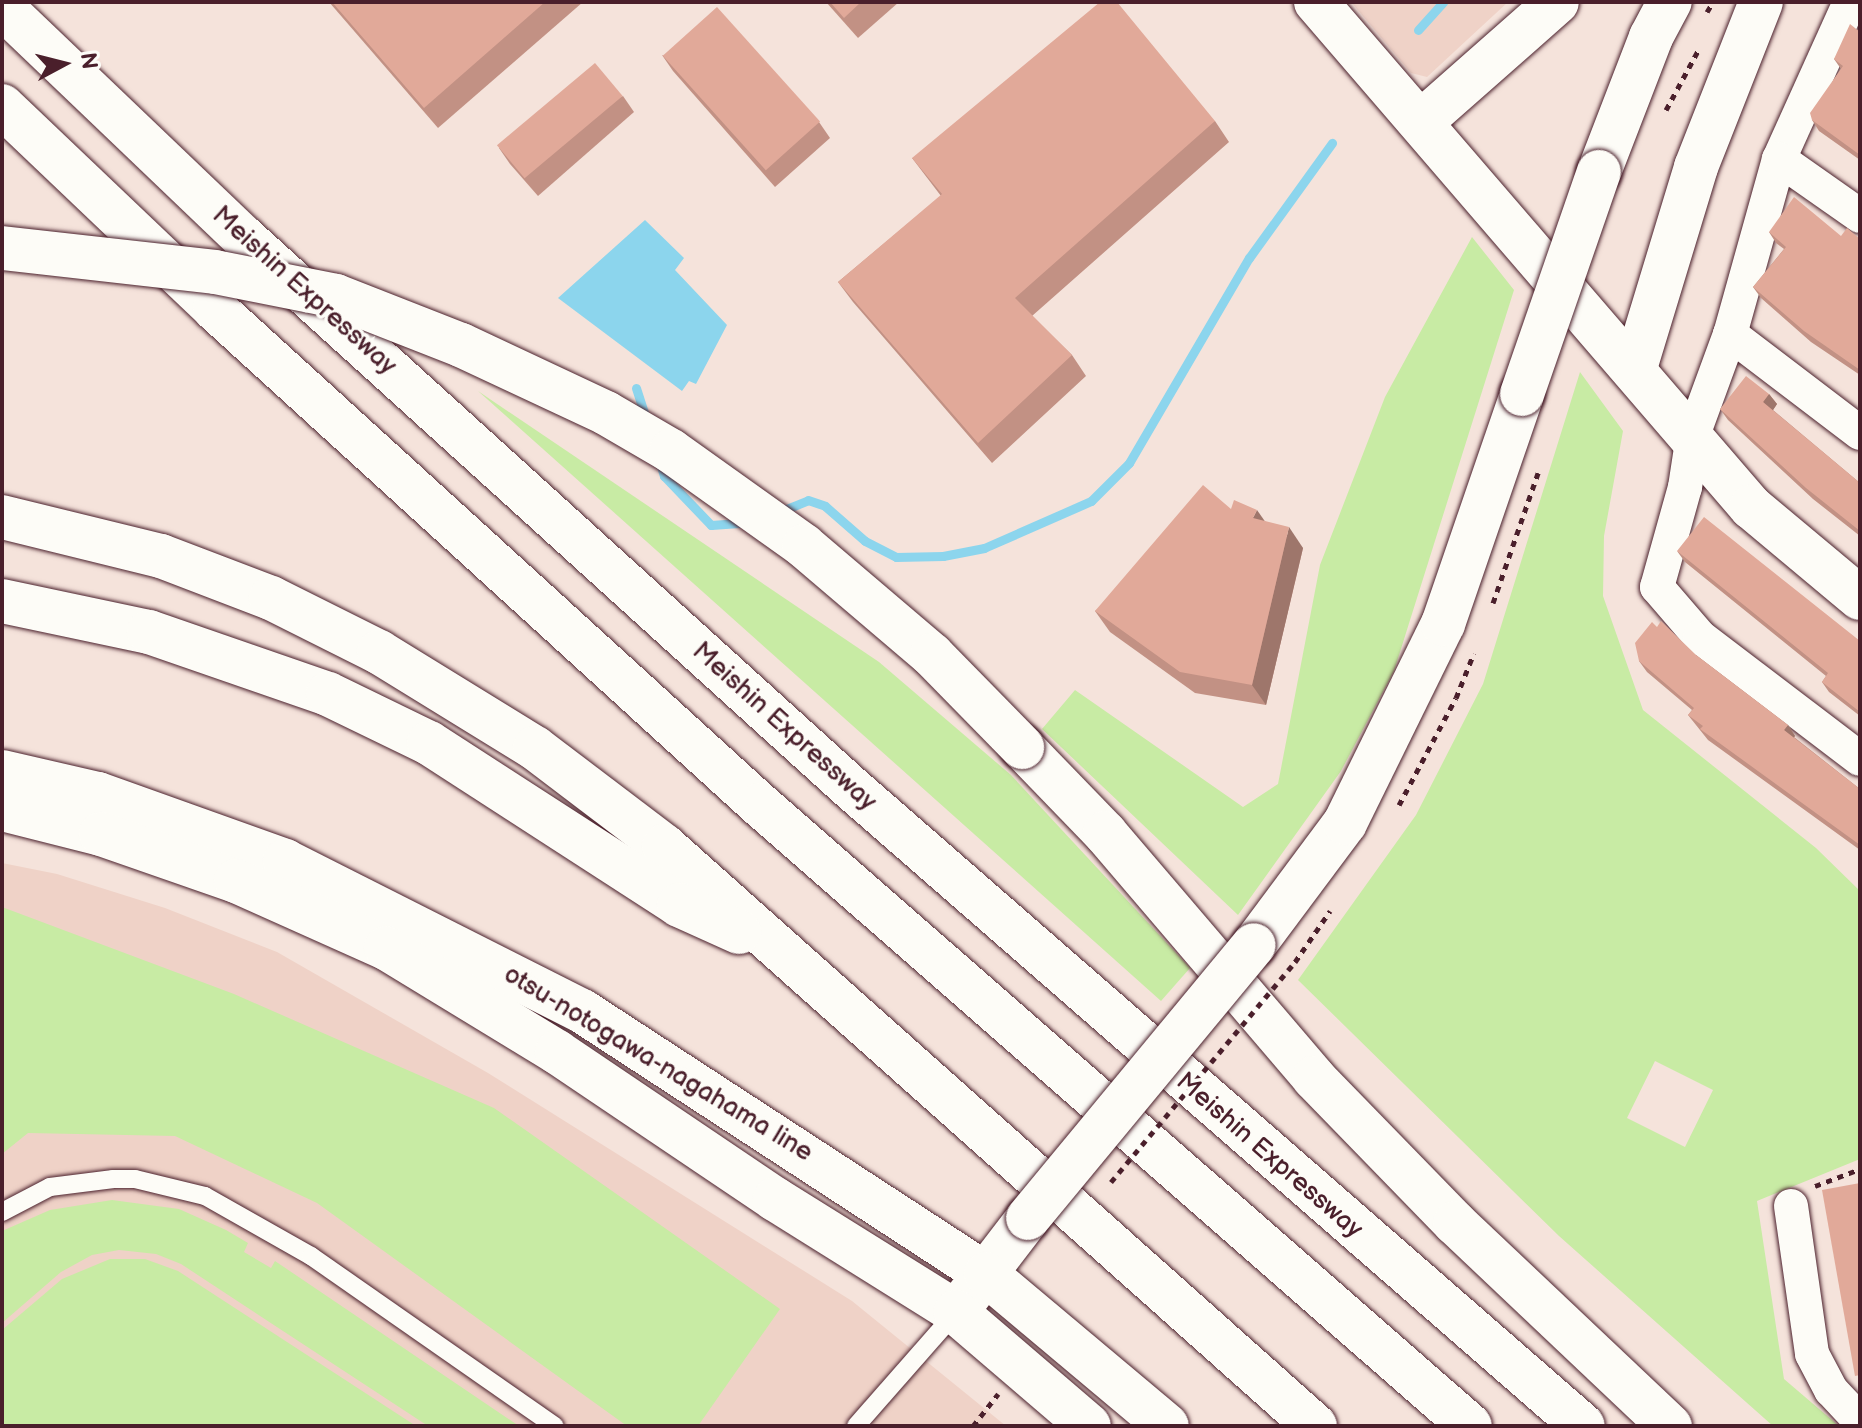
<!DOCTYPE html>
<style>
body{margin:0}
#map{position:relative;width:1862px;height:1428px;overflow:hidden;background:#f5e3db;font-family:"Balsamiq Sans",sans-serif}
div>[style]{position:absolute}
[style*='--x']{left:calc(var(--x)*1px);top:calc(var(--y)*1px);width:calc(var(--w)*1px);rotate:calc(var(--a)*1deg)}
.built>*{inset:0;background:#efd2c7}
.green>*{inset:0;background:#c8eba4}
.water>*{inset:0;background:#8cd5ed}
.stream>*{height:9px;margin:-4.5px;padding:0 4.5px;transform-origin:4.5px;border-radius:4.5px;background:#8cd5ed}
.path>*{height:5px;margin-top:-2.5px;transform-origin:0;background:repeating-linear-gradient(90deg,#4a1f2b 0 6px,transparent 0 12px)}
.roads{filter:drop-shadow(0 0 2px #4a1f2b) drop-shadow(0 0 2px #4a1f2b)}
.service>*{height:18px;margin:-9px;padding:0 9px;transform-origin:9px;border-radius:9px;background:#fdfcf7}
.minor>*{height:34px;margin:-17px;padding:0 17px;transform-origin:17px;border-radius:17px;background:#fdfcf7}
.tertiary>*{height:44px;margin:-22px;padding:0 22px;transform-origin:22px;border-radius:22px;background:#fdfcf7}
.primary>*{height:44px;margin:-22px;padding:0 22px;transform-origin:22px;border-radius:22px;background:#fdfcf7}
.motorway>*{height:44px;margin:-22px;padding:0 22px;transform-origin:22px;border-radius:22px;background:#fdfcf7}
.path-bridge>*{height:5px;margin-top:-2.5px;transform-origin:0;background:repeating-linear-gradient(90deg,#4a1f2b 0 6px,transparent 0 12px)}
.bridges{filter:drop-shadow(0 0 2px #4a1f2b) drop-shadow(0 0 2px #4a1f2b)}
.tertiary-bridge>*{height:44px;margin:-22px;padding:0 22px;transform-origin:22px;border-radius:22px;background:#fdfcf7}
.motorway-bridge>*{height:44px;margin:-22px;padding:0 22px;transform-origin:22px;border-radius:22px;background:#fdfcf7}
.wall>*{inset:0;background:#c29184}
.shaded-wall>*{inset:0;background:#9e766b}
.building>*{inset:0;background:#e1a999;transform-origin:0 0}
span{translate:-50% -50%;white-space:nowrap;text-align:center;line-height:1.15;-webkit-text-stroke:7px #fdfcf7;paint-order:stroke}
.street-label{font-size:26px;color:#4a1f2b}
.frame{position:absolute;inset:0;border:4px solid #4a1f2b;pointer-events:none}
.north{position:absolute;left:24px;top:24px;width:80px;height:80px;-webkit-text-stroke:6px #fdfcf7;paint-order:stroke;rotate:83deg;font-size:22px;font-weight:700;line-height:32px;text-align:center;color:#4a1f2b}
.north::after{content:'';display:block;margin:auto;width:28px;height:36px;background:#4a1f2b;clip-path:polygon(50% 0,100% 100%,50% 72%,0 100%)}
</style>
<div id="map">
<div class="built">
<i style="clip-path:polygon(1351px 2px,1508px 2px,1427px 77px,1411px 73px)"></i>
<i style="clip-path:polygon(2px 863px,57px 874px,165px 908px,277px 952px,488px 1073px,852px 1301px,1006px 1426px,2px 1426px)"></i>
</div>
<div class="green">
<i style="clip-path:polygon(1472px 237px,1514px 290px,1394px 671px,1341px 771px,1238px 915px,1042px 729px,1075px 690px,1243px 807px,1278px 784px,1320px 565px,1385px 397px)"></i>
<i style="clip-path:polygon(evenodd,1580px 372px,1623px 431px,1604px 536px,1603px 596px,1643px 710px,1816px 848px,1860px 891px,1860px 1159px,1757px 1201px,1784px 1379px,1839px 1426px,1773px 1426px,1559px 1236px,1298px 980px,1416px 815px,1483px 684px,1580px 372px,1655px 1061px,1713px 1090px,1685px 1147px,1627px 1118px,1655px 1061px)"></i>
<i style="clip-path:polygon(478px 391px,879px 662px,1011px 775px,1190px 968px,1161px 1001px)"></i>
<i style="clip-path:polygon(2px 907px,234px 994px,494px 1108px,780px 1309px,698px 1426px,627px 1426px,317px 1203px,175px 1136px,28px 1133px,2px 1154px)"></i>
<i style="clip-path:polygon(112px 1200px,179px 1209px,226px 1230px,248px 1243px,244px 1252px,271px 1268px,275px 1261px,519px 1426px,428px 1426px,181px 1264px,156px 1254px,119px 1250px,92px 1255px,61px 1272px,2px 1323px,2px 1231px,50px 1210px)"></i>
<i style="clip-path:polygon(110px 1259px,145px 1259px,178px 1271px,416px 1426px,2px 1426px,2px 1330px,62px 1279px)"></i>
</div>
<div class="water">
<i style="clip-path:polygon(645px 220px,684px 258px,675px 270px,727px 325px,696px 384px,689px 381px,682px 391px,558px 298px)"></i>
</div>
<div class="stream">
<i style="--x:1418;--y:30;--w:38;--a:-48"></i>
<i style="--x:636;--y:388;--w:33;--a:72"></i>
<i style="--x:660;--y:463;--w:14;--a:73"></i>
<i style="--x:664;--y:476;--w:68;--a:46.2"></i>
<i style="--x:711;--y:525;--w:39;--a:-4"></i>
<i style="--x:779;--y:512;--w:31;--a:-22"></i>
<i style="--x:808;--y:500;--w:18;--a:19"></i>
<i style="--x:825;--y:506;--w:53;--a:41.2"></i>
<i style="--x:865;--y:541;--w:35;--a:27"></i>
<i style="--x:896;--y:557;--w:47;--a:-1.2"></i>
<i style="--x:943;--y:556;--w:42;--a:-11"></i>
<i style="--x:984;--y:548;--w:117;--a:-23.7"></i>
<i style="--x:1091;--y:501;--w:54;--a:-45"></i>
<i style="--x:1129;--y:463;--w:238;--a:-59.7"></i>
<i style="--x:1249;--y:258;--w:142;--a:-54.2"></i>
</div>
<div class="path">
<i style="--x:1707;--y:12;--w:12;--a:-59"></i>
<i style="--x:1666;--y:110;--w:69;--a:-61.6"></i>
<i style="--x:1493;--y:603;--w:138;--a:-70.9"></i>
<i style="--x:1399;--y:805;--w:121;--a:-62"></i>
<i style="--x:1456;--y:698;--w:48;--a:-68.2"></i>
<i style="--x:1295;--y:962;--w:62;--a:-55.5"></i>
<i style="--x:1815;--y:1186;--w:48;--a:-20.7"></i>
<i style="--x:973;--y:1426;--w:41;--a:-52"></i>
</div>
<div class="roads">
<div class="service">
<i style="--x:2;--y:1212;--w:54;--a:-27.5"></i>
<i style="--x:50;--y:1187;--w:64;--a:-7.2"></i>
<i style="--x:113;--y:1179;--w:22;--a:0"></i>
<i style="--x:135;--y:1179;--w:72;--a:13.7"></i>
<i style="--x:205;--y:1196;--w:122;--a:29.5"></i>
<i style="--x:311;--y:1256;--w:297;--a:34.9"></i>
<i style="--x:856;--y:1426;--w:152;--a:-48.7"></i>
</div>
<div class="minor">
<i style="--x:1850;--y:2;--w:172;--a:114.3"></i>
<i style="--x:1779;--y:159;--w:182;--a:105.6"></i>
<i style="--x:1730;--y:334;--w:108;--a:110.1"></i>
<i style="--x:1693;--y:435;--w:53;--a:98.7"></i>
<i style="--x:1685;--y:487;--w:104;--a:105.6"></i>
<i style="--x:1657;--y:587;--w:66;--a:49.3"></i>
<i style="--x:1700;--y:637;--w:201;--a:37.3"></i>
<i style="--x:1779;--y:159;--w:99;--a:35.1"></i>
<i style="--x:1730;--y:334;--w:163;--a:37.3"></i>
<i style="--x:1791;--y:1206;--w:149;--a:81.9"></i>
<i style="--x:1812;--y:1354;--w:41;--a:62.2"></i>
<i style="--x:1831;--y:1390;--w:42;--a:46.9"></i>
</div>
<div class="tertiary">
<i style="--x:1316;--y:2;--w:667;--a:49.26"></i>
<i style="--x:1751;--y:507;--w:142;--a:39.9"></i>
<i style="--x:1421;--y:122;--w:181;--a:-41.4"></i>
<i style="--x:1599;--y:172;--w:145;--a:-68.9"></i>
<i style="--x:1651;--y:37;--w:40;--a:-62"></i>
<i style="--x:1635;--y:368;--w:210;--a:-73.1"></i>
<i style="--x:1696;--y:167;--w:177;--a:-68.5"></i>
<i style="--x:1254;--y:945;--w:152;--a:-53.3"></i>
<i style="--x:1345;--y:823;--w:222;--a:-63.8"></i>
<i style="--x:1443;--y:624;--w:243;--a:-71"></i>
<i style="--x:956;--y:1312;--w:118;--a:-52.5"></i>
</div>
<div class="primary">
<i style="--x:2;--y:772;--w:98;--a:12.9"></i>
<i style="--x:98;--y:794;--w:199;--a:19.7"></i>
<i style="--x:285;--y:861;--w:333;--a:26.8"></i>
<i style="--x:582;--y:1011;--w:482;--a:33.1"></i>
<i style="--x:986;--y:1274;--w:236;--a:40"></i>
<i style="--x:2;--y:809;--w:102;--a:14.2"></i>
<i style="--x:101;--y:834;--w:143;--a:19.2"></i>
<i style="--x:236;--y:881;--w:164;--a:24.1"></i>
<i style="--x:386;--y:948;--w:200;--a:31.3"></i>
<i style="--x:557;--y:1052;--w:263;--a:34"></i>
<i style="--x:775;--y:1199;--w:213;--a:32"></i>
<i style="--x:956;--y:1312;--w:175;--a:40.6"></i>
</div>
<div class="motorway">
<i style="--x:2;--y:7;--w:333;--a:43.7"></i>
<i style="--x:243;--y:237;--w:819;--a:42.18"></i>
<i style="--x:850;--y:787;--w:972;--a:41.08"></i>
<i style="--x:2;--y:106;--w:294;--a:43.6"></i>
<i style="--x:215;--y:309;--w:737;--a:42.31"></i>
<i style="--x:760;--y:805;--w:943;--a:41.17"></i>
<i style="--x:2;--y:517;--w:164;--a:13.8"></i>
<i style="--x:161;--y:556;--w:118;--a:20.9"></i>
<i style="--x:271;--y:598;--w:121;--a:26.6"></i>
<i style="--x:379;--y:652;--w:183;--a:31.6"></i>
<i style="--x:535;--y:748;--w:162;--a:37.2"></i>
<i style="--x:664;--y:846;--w:872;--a:41.7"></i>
<i style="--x:2;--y:601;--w:150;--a:11.9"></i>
<i style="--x:149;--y:632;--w:189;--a:19.1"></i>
<i style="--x:328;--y:694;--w:112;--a:25.9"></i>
<i style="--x:429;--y:743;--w:298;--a:32.9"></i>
<i style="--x:679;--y:905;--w:66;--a:24.2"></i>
<i style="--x:1022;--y:747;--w:120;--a:46"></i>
<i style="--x:1105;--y:833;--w:322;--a:49.5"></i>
<i style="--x:1314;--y:1078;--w:202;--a:45.8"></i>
<i style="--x:1455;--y:1223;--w:296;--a:43.4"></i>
</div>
</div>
<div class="path-bridge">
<i style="--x:1111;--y:1182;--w:287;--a:-50.1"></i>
</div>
<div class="bridges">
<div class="tertiary-bridge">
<i style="--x:1522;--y:394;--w:235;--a:-70.9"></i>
<i style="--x:1028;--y:1218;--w:354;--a:-50.4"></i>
</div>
<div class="motorway-bridge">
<i style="--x:2;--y:248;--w:214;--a:6.4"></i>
<i style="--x:215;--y:272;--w:123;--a:11.2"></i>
<i style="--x:336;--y:296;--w:134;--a:21.4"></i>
<i style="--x:461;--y:345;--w:160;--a:25.1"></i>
<i style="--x:606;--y:413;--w:75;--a:30.3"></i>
<i style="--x:671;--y:451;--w:163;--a:35.5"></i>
<i style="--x:804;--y:546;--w:168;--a:40.4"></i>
<i style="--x:932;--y:655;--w:129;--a:45.6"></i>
</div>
</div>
<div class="wall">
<i style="clip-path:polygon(329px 2px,583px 2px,438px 128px)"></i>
<i style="clip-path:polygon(826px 2px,899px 2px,858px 38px)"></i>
<i style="clip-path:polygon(1860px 32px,1860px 160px,1819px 131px,1812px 120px,1841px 69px,1834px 59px)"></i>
<i style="clip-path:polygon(662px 55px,819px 122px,830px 138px,775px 187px,673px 71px)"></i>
<i style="clip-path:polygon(623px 96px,634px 112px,538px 196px,510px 164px,499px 148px)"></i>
<i style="clip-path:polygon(1215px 121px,1229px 142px,1032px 316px,1072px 355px,1086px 376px,992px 463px,853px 302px,838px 282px,941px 196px,912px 158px)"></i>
<i style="clip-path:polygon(1769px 232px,1860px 239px,1860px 375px,1811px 342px,1761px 298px,1753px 287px,1784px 249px,1776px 243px)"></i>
<i style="clip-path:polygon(1769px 394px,1777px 404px,1773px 410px,1860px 483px,1860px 536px,1813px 499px,1728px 420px,1720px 409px)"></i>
<i style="clip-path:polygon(1231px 509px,1264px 521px,1303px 548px,1266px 705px,1195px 693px,1110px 632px,1095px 611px)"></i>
<i style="clip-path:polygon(1677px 551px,1860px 641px,1860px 716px,1829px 692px,1822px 682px,1826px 676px,1685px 562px)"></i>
<i style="clip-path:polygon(1696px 655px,1788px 725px,1795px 736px,1794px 737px,1860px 789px,1860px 850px,1708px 740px,1688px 715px,1692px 710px,1647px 672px,1639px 661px)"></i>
</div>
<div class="shaded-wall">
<i style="clip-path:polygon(1769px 394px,1777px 404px,1771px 413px,1763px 402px)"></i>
<i style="clip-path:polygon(1257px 510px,1271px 530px,1253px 518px)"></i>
<i style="clip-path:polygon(1289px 527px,1303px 548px,1266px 705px,1252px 685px)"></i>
<i style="clip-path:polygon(1788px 725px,1795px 736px,1792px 740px,1784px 730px)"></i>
</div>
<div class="building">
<i style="clip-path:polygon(332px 2px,545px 2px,424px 108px)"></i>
<i style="clip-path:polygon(830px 2px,861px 2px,844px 18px)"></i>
<i style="clip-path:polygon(1100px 2px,1117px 2px,1215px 121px,1015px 298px,1072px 355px,978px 443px,838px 282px,942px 194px,912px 158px)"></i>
<i style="left:717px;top:7px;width:154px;height:73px;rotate:48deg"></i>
<i style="clip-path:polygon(1850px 24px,1860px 32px,1860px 155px,1812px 120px,1810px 113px,1843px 66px,1834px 59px)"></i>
<i style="left:595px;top:63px;width:43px;height:128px;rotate:50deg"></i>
<i style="clip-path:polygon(1794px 197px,1841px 236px,1847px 228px,1860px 239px,1860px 370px,1804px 331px,1753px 287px,1786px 247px,1769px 232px)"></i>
<i style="clip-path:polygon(1746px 376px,1769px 394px,1763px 402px,1860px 483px,1860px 531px,1806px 488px,1720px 409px)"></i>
<i style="clip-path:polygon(1203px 485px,1231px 509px,1234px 500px,1257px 510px,1253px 518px,1289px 527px,1252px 685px,1180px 672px,1095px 611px)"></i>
<i style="clip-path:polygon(1704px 517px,1860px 641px,1860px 712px,1822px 682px,1828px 673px,1677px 551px)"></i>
<i style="clip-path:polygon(1661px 621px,1696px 655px,1788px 725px,1784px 730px,1860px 789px,1860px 845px,1700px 729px,1703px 726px,1688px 715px,1694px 708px,1639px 661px,1635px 643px,1652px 622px,1657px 627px)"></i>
<i style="clip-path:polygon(1860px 1183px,1860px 1375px,1855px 1376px,1822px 1190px)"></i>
</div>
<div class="street-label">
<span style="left:304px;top:291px;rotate:42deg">Meishin Expressway</span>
<span style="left:784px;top:727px;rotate:42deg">Meishin Expressway</span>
<span style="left:658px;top:1064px;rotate:31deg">otsu-notogawa-nagahama line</span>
<span style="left:1269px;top:1156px;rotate:41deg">Meishin Expressway</span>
</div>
<div class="frame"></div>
<div class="north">N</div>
</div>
